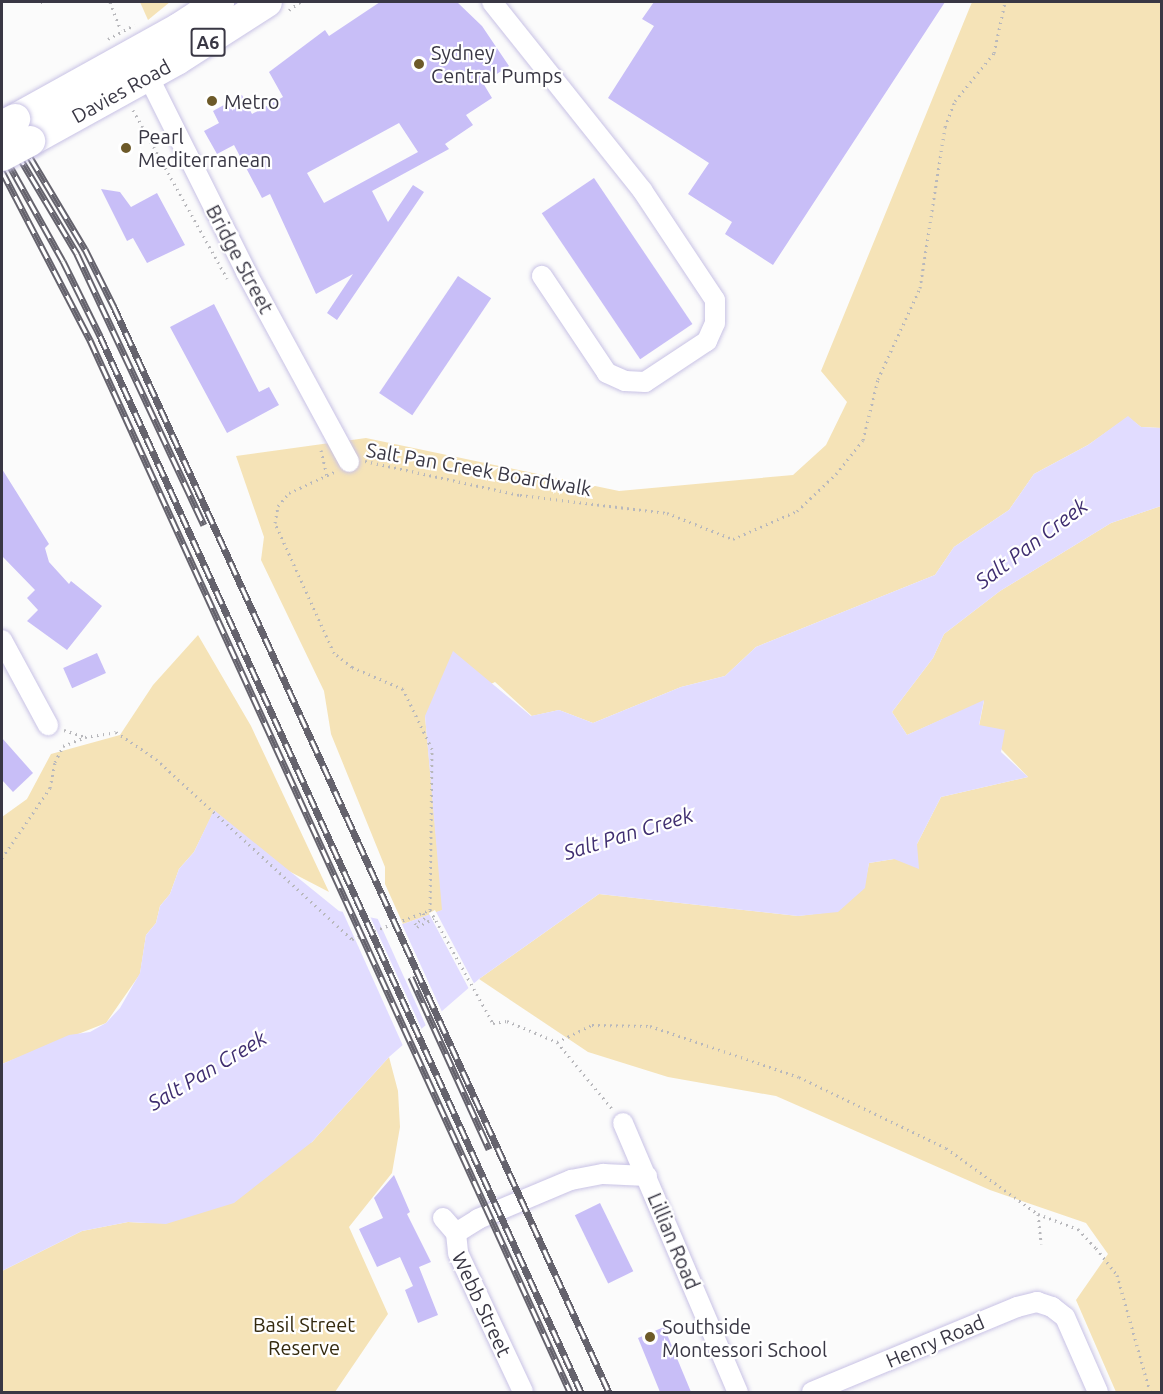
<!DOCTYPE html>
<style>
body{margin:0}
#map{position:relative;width:1163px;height:1394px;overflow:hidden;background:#fbfbfb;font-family:Ubuntu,sans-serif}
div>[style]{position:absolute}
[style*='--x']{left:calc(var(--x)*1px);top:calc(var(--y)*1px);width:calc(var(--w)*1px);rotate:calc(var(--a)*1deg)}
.green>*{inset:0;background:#f5e3b7}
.water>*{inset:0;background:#e1dcff}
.pier>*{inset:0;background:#fbfbfb;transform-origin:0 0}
.building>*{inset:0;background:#c8bef7;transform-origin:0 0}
.path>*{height:3px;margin-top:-1.5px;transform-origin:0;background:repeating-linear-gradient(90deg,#b8b8bc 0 1.5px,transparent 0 6px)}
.roads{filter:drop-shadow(0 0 2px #c8c2e5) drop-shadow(0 0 2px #c8c2e5)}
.minor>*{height:20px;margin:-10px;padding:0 10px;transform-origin:10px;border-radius:10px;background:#fff}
.highway>*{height:30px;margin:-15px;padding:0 15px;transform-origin:15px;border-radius:15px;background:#fff}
.rail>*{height:7px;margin-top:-3.5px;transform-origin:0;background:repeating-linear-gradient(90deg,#fff 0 14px,#65636d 0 28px);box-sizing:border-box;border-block:2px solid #65636d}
.bridges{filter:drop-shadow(0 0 2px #c8c2e5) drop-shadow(0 0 2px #c8c2e5)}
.highway-bridge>*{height:30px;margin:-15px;padding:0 15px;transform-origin:15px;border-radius:15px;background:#fff}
.dots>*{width:16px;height:16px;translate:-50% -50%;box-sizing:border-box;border:3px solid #fff;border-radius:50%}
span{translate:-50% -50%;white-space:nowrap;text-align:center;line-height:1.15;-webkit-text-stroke:4.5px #fff;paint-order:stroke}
.shield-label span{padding:2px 4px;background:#fff;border:2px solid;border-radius:4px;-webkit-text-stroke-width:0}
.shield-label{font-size:18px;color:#393744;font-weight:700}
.poi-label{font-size:20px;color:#393744}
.left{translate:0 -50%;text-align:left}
.street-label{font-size:20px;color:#393744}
.park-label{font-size:20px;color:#342a0f}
.water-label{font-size:21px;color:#3f2e70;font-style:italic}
.frame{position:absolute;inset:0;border:3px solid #393744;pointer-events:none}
</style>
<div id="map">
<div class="green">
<i style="clip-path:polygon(140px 2px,170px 2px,148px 20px)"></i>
<i style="clip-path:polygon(972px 2px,1161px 2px,1161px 428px,1141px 427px,1128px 417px,1088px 445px,1034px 474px,1009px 510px,954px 547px,935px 575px,756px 647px,725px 676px,681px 687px,593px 723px,559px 710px,532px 716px,495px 682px,425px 716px,443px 910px,403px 924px,385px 884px,385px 867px,331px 734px,324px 691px,261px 560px,264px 537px,236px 456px,366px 438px,619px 491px,793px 475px,826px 445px,847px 402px,821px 371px)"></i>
<i style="clip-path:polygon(1161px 506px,1161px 1392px,1116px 1392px,1076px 1300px,1108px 1254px,1086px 1223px,990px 1190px,776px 1096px,668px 1077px,588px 1052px,479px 979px,599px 894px,798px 916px,838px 911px,864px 888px,869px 863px,894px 859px,917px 844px,941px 797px,1028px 777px,979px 726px,984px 701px,907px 735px,892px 712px,933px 658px,944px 634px,1000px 591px,1111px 523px)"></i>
<i style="clip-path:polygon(198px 635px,251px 726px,329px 892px,279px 866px,214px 811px,194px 852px,179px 869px,170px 894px,160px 906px,156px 923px,146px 935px,140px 974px,106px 1023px,2px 1064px,2px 817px,27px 799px,51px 754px,120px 735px,153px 685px)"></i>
<i style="clip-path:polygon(389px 1057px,398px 1091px,400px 1127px,392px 1173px,349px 1227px,388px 1314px,335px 1392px,2px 1392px,2px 1271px,82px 1231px,128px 1222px,145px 1223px,312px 1142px)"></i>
</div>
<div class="water">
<i style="clip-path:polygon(1128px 416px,1141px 427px,1161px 428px,1161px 506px,1111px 523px,1000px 591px,944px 634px,933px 658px,892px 712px,907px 735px,984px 700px,979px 725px,1005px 730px,1001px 752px,1028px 777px,941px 797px,917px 844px,919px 869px,894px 859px,869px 863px,865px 888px,838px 912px,798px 916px,599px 894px,479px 979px,389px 1057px,312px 1142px,234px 1203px,166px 1224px,128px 1222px,82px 1231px,2px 1271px,2px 1064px,69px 1035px,90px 1032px,106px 1023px,120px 1008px,140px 973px,146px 935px,156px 923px,160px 906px,170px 894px,179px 869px,194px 852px,214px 810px,339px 911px,403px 924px,442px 910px,425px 716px,453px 651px,531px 716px,559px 710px,593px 723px,681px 687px,725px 676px,756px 647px,935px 575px,954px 547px,1009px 510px,1034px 474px,1088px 445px)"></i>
</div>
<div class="pier">
<i style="clip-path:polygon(341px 908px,369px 914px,423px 1032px,404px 1048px)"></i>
<i style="left:435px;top:910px;width:86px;height:7px;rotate:62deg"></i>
<i style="clip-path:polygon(376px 915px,400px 920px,443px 1014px,427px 1028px)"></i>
</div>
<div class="building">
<i style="clip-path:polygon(evenodd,380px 2px,457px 2px,482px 26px,509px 66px,483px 83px,492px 98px,466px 115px,473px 125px,445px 144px,449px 149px,372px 191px,388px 222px,413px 185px,424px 192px,337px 320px,327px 313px,353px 274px,316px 294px,270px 194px,262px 198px,234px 145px,217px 154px,204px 131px,219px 123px,213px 111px,242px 95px,252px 114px,283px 97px,269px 72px,325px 30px,329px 36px,380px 2px,399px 123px,418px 152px,324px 203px,307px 173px,399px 123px)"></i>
<i style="clip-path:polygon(654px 2px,945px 2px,773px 265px,725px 234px,732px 222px,688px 194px,709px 163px,608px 98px,654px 26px,642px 19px)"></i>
<i style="left:594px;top:178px;width:176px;height:63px;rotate:56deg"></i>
<i style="clip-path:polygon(101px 189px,120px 192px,131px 207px,157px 193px,185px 245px,147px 263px,133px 238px,127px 241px)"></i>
<i style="left:458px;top:276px;width:40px;height:141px;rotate:34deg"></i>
<i style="clip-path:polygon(214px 304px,259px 392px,269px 387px,279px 405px,227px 433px,170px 327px)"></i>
<i style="clip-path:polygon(2px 469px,49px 544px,45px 548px,49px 562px,69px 584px,71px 581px,102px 606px,67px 650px,27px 621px,38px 610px,27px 598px,35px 590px,2px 556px)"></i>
<i style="left:97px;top:653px;width:22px;height:37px;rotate:66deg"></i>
<i style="clip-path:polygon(2px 738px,33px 773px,13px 792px,2px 780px)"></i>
<i style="clip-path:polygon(394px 1175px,410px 1212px,407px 1214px,431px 1262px,419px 1267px,438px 1315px,418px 1323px,405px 1290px,413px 1286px,400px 1257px,377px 1267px,359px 1229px,383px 1218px,374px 1198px)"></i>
<i style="left:600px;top:1203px;width:76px;height:28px;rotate:64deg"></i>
<i style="clip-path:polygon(664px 1327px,691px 1392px,660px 1392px,638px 1338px)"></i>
</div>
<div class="path">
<i style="--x:41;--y:2;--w:1;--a:0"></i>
<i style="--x:110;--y:2;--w:30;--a:69"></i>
<i style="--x:289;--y:10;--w:14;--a:-36"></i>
<i style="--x:108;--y:39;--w:30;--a:-28"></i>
<i style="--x:133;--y:110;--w:193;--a:60.8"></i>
<i style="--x:321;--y:450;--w:28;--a:77"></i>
<i style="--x:365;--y:461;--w:159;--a:12.4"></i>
<i style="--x:520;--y:495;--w:148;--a:7"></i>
<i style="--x:667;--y:513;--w:71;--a:21.5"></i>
<i style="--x:733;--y:539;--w:70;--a:-23.6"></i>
<i style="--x:797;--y:511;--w:54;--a:-43.5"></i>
<i style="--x:836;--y:474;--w:43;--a:-51.5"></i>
<i style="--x:863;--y:440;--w:63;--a:-76.2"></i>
<i style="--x:878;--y:379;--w:100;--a:-65.2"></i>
<i style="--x:920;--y:288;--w:163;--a:-81.2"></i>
<i style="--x:945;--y:127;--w:28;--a:-69"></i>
<i style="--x:955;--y:101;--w:62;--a:-50.9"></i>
<i style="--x:994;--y:53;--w:52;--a:-77.8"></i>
<i style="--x:64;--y:730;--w:20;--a:18"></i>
<i style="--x:2;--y:858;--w:85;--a:-55.6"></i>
<i style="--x:50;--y:788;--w:26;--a:-79"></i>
<i style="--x:55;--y:762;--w:18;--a:-63"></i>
<i style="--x:63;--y:746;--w:24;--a:-22"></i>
<i style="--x:85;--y:737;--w:31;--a:-9"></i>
<i style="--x:116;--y:732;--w:48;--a:34"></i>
<i style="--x:156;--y:759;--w:266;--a:42.6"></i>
<i style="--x:352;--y:939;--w:83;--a:-20.4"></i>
<i style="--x:430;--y:910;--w:161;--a:-89.3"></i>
<i style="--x:432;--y:749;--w:67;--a:-115.8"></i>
<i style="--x:403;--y:689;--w:56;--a:-156.7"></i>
<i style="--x:352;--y:667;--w:23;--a:-142"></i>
<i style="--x:334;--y:653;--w:143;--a:-114.4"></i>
<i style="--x:275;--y:523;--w:17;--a:-80"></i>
<i style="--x:278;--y:506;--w:17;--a:-50"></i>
<i style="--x:289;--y:493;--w:50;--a:-25"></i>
<i style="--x:430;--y:910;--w:129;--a:60.9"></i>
<i style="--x:493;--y:1023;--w:14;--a:-8"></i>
<i style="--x:507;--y:1021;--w:54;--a:22.8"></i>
<i style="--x:557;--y:1042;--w:88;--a:50.5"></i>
<i style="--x:423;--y:913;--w:5;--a:68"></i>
<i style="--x:425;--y:918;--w:11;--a:153"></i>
<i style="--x:415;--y:923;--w:4;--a:63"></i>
<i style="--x:417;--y:927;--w:19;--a:-28"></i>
<i style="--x:557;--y:1042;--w:39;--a:-26"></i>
<i style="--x:592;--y:1025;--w:58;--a:1"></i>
<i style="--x:650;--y:1026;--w:157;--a:18.9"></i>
<i style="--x:799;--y:1077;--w:163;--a:25.8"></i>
<i style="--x:946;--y:1148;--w:113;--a:35.7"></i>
<i style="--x:1038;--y:1214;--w:43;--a:20.6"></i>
<i style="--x:1078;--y:1229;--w:26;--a:47"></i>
<i style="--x:1096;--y:1248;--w:34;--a:52"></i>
<i style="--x:1117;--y:1275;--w:122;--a:74.2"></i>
<i style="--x:1038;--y:1214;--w:30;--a:84"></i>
</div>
<div class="roads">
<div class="minor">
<i style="--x:492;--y:2;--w:241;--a:51.4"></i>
<i style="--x:642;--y:190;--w:132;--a:56.4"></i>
<i style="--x:715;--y:300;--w:23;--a:90"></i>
<i style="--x:715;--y:323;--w:20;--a:114"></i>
<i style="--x:707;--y:341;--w:74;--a:146.5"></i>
<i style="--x:645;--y:382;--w:20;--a:-177"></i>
<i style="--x:625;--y:381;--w:20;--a:-156"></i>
<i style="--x:607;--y:373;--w:117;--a:-123.8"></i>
<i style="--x:144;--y:68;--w:228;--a:63.4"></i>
<i style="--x:246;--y:272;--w:216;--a:61.5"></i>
<i style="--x:2;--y:640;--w:97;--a:61.6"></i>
<i style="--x:623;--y:1123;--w:293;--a:66.9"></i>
<i style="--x:443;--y:1218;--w:20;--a:49"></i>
<i style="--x:456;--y:1233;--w:26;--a:-32"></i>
<i style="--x:478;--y:1219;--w:101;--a:-22.8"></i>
<i style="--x:571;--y:1180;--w:33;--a:-11"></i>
<i style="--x:603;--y:1174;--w:44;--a:2.6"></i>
<i style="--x:456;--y:1233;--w:20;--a:84"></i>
<i style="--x:458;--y:1253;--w:153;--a:64.9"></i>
<i style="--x:812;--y:1392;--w:222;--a:-22.5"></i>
<i style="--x:1017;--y:1307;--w:21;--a:-14"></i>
<i style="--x:1037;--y:1302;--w:16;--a:18"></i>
<i style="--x:1052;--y:1307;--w:16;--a:38"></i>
<i style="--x:1065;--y:1317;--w:82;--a:66.3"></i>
</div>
<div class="highway">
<i style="--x:15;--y:119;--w:188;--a:-29"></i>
<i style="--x:179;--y:28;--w:48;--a:-33"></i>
<i style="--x:30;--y:141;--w:168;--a:-28.9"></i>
<i style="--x:177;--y:60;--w:107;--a:-32.8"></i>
</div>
</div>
<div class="rail">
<i style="--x:2;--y:110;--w:162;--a:59.2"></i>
<i style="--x:85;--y:249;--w:65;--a:63.4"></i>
<i style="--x:114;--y:307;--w:1193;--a:65.48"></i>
<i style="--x:2;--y:128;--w:147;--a:59.2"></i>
<i style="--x:77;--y:254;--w:299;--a:64.9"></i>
<i style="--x:2;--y:152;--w:125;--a:60.8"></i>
<i style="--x:63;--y:261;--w:84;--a:63.7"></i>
<i style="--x:100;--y:336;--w:1160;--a:65.51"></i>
<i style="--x:2;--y:171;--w:191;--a:62.5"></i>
<i style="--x:90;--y:340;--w:1156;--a:65.47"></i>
<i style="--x:411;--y:977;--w:189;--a:65.6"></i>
</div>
<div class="bridges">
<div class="highway-bridge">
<i style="--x:2;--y:126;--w:15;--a:-28"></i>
<i style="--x:2;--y:156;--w:32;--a:-28"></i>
</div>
</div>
<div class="dots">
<i style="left:419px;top:64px;background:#6d5a29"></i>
<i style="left:212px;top:101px;background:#6d5a29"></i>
<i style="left:126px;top:148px;background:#6d5a29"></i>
<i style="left:650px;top:1337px;background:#6d5a29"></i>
</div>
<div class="shield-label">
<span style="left:208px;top:42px">A6</span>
</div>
<div class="poi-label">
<span class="left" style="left:431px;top:64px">Sydney<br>Central Pumps</span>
<span class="left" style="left:224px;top:101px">Metro</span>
<span class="left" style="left:138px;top:148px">Pearl<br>Mediterranean</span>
<span class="left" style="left:662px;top:1338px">Southside<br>Montessori School</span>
</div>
<div class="street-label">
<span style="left:121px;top:91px;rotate:-29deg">Davies Road</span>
<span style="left:240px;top:259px;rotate:62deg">Bridge Street</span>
<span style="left:479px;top:469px;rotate:10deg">Salt Pan Creek Boardwalk</span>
<span style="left:674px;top:1241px;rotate:67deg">Lillian Road</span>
<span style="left:482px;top:1304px;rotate:65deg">Webb Street</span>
<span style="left:935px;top:1341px;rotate:-23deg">Henry Road</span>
</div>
<div class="park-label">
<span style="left:304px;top:1336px">Basil Street<br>Reserve</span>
</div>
<div class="water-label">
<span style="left:1031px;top:543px;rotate:-37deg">Salt Pan Creek</span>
<span style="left:628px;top:833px;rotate:-17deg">Salt Pan Creek</span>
<span style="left:207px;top:1070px;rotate:-31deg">Salt Pan Creek</span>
</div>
<div class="frame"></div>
</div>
